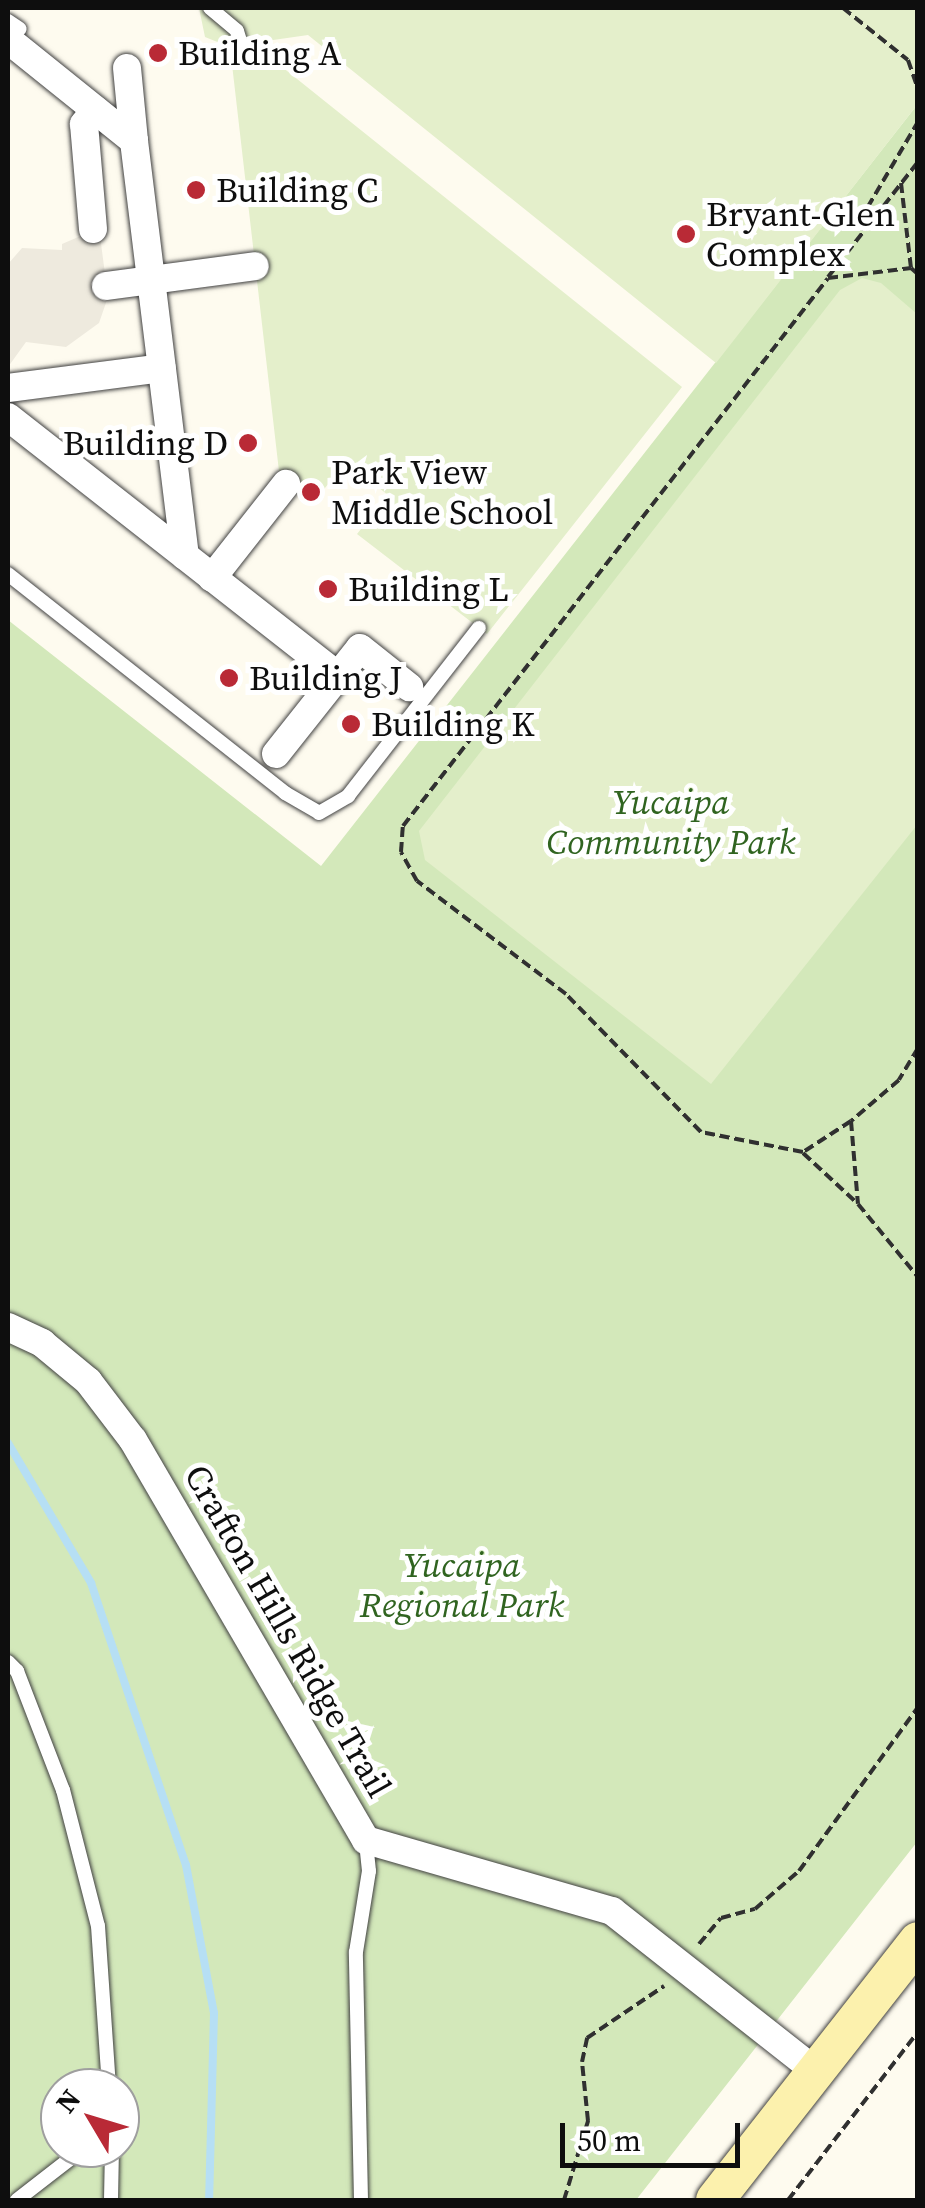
<!DOCTYPE html>
<style>
body{margin:0}
#map{position:relative;width:925px;height:2208px;overflow:hidden;background:#fefbef;font-family:"Source Serif 4",serif}
div>[style]{position:absolute}
[style*='--x']{left:calc(var(--x)*1px);top:calc(var(--y)*1px);width:calc(var(--w)*1px);rotate:calc(var(--a)*1deg)}
.green>*{inset:0;background:#d3e8ba}
.pitch>*{inset:0;background:#e4efcb}
.plaza>*{inset:0;background:#eeeade}
.stream>*{height:8px;margin:-4px;padding:0 4px;transform-origin:4px;border-radius:4px;background:#b6dff4}
.path>*{height:4px;margin-top:-2px;transform-origin:0;background:repeating-linear-gradient(90deg,#303030 0 10px,transparent 0 15px)}
.roads{filter:drop-shadow(0 0 2px #414141) drop-shadow(0 0 2px #414141)}
.lane>*{height:14px;margin:-7px;padding:0 7px;transform-origin:7px;border-radius:7px;background:#fff}
.street>*{height:28px;margin:-14px;padding:0 14px;transform-origin:14px;border-radius:14px;background:#fff}
.secondary>*{height:38px;margin:-19px;padding:0 19px;transform-origin:19px;border-radius:19px;background:#fcf1ad}
.dots>*{width:28px;height:28px;translate:-50% -50%;box-sizing:border-box;border:5px solid #fff;border-radius:50%}
span{translate:-50% -50%;white-space:nowrap;text-align:center;line-height:1.15;-webkit-text-stroke:10px #fff;paint-order:stroke}
.poi-label{font-size:35px;color:#0e0e0e}
.left{translate:0 -50%;text-align:left}
.right{translate:-100% -50%;text-align:right}
.park-label{font-size:35px;color:#306420;font-style:italic}
.street-label{font-size:35px;color:#0e0e0e}
.frame{position:absolute;inset:0;border:10px solid #0e0e0e;pointer-events:none}
.north{position:absolute;left:40px;top:2068px;width:100px;height:100px;box-sizing:border-box;background:#fff;border:2px solid #9f9f9f;border-radius:50%;rotate:308deg;font-size:28px;font-weight:700;line-height:40px;text-align:center;color:#0e0e0e}
.north::after{content:'';display:block;margin:auto;width:35px;height:45px;background:#b92a36;clip-path:polygon(50% 0,100% 100%,50% 72%,0 100%)}
.scale{position:absolute;left:560px;top:2123px;width:180px;height:45px;box-sizing:border-box;border:5px solid #0e0e0e;border-top:0;padding-left:12px;font-size:30px;line-height:35px;white-space:nowrap;color:#0e0e0e;-webkit-text-stroke:8px #fff;paint-order:stroke}
</style>
<div id="map">
<div class="green">
<i style="clip-path:polygon(evenodd,917px 105px,917px 1842px,636px 2200px,8px 2200px,8px 620px,321px 866px,917px 105px,60px 2088px,120px 2088px,120px 2148px,60px 2148px,60px 2088px)"></i>
</div>
<div class="pitch">
<i style="clip-path:polygon(199px 8px,917px 8px,917px 105px,716px 363px,308px 35px,252px 43px,682px 387px,487px 634px,357px 534px,388px 495px,346px 462px,312px 504px,280px 480px,230px 47px,205px 37px)"></i>
<i style="clip-path:polygon(862px 278px,881px 283px,917px 314px,917px 825px,711px 1084px,425px 860px,419px 831px,840px 290px)"></i>
</div>
<div class="plaza">
<i style="clip-path:polygon(99px 228px,108px 297px,99px 323px,66px 347px,26px 342px,8px 367px,8px 264px,22px 248px,62px 250px,62px 244px)"></i>
</div>
<div class="stream">
<i style="--x:8;--y:1443;--w:163;--a:59.3"></i>
<i style="--x:91;--y:1583;--w:298;--a:71.4"></i>
<i style="--x:186;--y:1865;--w:151;--a:79.3"></i>
<i style="--x:214;--y:2013;--w:187;--a:91.5"></i>
</div>
<div class="path">
<i style="--x:843;--y:8;--w:83;--a:38.7"></i>
<i style="--x:908;--y:60;--w:31;--a:71"></i>
<i style="--x:901;--y:183;--w:86;--a:83.3"></i>
<i style="--x:911;--y:268;--w:9;--a:41"></i>
<i style="--x:864;--y:230;--w:11;--a:-112"></i>
<i style="--x:860;--y:220;--w:114;--a:-59.4"></i>
<i style="--x:828;--y:277;--w:146;--a:-52"></i>
<i style="--x:918;--y:1048;--w:37;--a:121"></i>
<i style="--x:899;--y:1080;--w:63;--a:139.5"></i>
<i style="--x:851;--y:1121;--w:83;--a:85.2"></i>
<i style="--x:858;--y:1204;--w:94;--a:50.6"></i>
<i style="--x:851;--y:1121;--w:57;--a:147.1"></i>
<i style="--x:803;--y:1152;--w:104;--a:-168.9"></i>
<i style="--x:701;--y:1132;--w:193;--a:-134.4"></i>
<i style="--x:566;--y:994;--w:187;--a:-142.8"></i>
<i style="--x:417;--y:881;--w:33;--a:-119"></i>
<i style="--x:401;--y:852;--w:26;--a:-86"></i>
<i style="--x:403;--y:826;--w:693;--a:-52.2"></i>
<i style="--x:828;--y:278;--w:84;--a:-6.9"></i>
<i style="--x:803;--y:1153;--w:75;--a:42.8"></i>
<i style="--x:699;--y:1944;--w:34;--a:-50"></i>
<i style="--x:721;--y:1918;--w:35;--a:-15"></i>
<i style="--x:755;--y:1909;--w:58;--a:-40.8"></i>
<i style="--x:799;--y:1871;--w:203;--a:-54"></i>
<i style="--x:564;--y:2200;--w:83;--a:-73.1"></i>
<i style="--x:588;--y:2121;--w:59;--a:-95.8"></i>
<i style="--x:582;--y:2062;--w:25;--a:-78"></i>
<i style="--x:587;--y:2038;--w:93;--a:-34"></i>
<i style="--x:788;--y:2200;--w:212;--a:-52.3"></i>
</div>
<div class="roads">
<div class="lane">
<i style="--x:210;--y:8;--w:35;--a:40"></i>
<i style="--x:237;--y:31;--w:14;--a:73"></i>
<i style="--x:8;--y:21;--w:14;--a:34"></i>
<i style="--x:8;--y:574;--w:353;--a:38.3"></i>
<i style="--x:285;--y:793;--w:39;--a:30"></i>
<i style="--x:319;--y:813;--w:34;--a:-30"></i>
<i style="--x:348;--y:796;--w:213;--a:-52.1"></i>
<i style="--x:8;--y:1662;--w:13;--a:45"></i>
<i style="--x:17;--y:1671;--w:128;--a:68.9"></i>
<i style="--x:63;--y:1790;--w:140;--a:75.6"></i>
<i style="--x:98;--y:1926;--w:162;--a:86.1"></i>
<i style="--x:17;--y:2200;--w:85;--a:-37.8"></i>
<i style="--x:111;--y:2200;--w:52;--a:-88.9"></i>
<i style="--x:361;--y:2200;--w:248;--a:-91.2"></i>
<i style="--x:356;--y:1952;--w:82;--a:-80.9"></i>
<i style="--x:369;--y:1871;--w:31;--a:-96"></i>
</div>
<div class="street">
<i style="--x:11;--y:42;--w:158;--a:38.8"></i>
<i style="--x:134;--y:141;--w:418;--a:83"></i>
<i style="--x:127;--y:68;--w:73;--a:84.5"></i>
<i style="--x:93;--y:229;--w:105;--a:-94.9"></i>
<i style="--x:84;--y:124;--w:18;--a:-52"></i>
<i style="--x:106;--y:286;--w:150;--a:-7.6"></i>
<i style="--x:8;--y:388;--w:155;--a:-7.4"></i>
<i style="--x:8;--y:417;--w:420;--a:38.1"></i>
<i style="--x:212;--y:578;--w:120;--a:-51.8"></i>
<i style="--x:276;--y:754;--w:135;--a:-51.6"></i>
<i style="--x:360;--y:648;--w:63;--a:38.5"></i>
<i style="--x:8;--y:1327;--w:38;--a:25"></i>
<i style="--x:42;--y:1343;--w:60;--a:39.6"></i>
<i style="--x:88;--y:1381;--w:74;--a:52.7"></i>
<i style="--x:133;--y:1440;--w:463;--a:59.8"></i>
<i style="--x:366;--y:1840;--w:256;--a:16.1"></i>
<i style="--x:612;--y:1911;--w:258;--a:38.2"></i>
</div>
<div class="secondary">
<i style="--x:715;--y:2200;--w:329;--a:-51.9"></i>
</div>
</div>
<div class="dots">
<i style="left:158px;top:53px;background:#b92a36"></i>
<i style="left:196px;top:190px;background:#b92a36"></i>
<i style="left:686px;top:234px;background:#b92a36"></i>
<i style="left:248px;top:443px;background:#b92a36"></i>
<i style="left:311px;top:492px;background:#b92a36"></i>
<i style="left:328px;top:589px;background:#b92a36"></i>
<i style="left:229px;top:678px;background:#b92a36"></i>
<i style="left:351px;top:724px;background:#b92a36"></i>
</div>
<div class="poi-label">
<span class="left" style="left:178px;top:53px">Building A</span>
<span class="left" style="left:216px;top:190px">Building C</span>
<span class="left" style="left:706px;top:234px">Bryant-Glen<br>Complex</span>
<span class="right" style="left:228px;top:443px">Building D</span>
<span class="left" style="left:331px;top:492px">Park View<br>Middle School</span>
<span class="left" style="left:348px;top:589px">Building L</span>
<span class="left" style="left:249px;top:678px">Building J</span>
<span class="left" style="left:371px;top:724px">Building K</span>
</div>
<div class="park-label">
<span style="left:671px;top:822px">Yucaipa<br>Community Park</span>
<span style="left:462px;top:1585px">Yucaipa<br>Regional Park</span>
</div>
<div class="street-label">
<span style="left:288px;top:1631px;rotate:60deg">Crafton Hills Ridge Trail</span>
</div>
<div class="frame"></div>
<div class="north">N</div>
<div class="scale">50 m</div>
</div>
